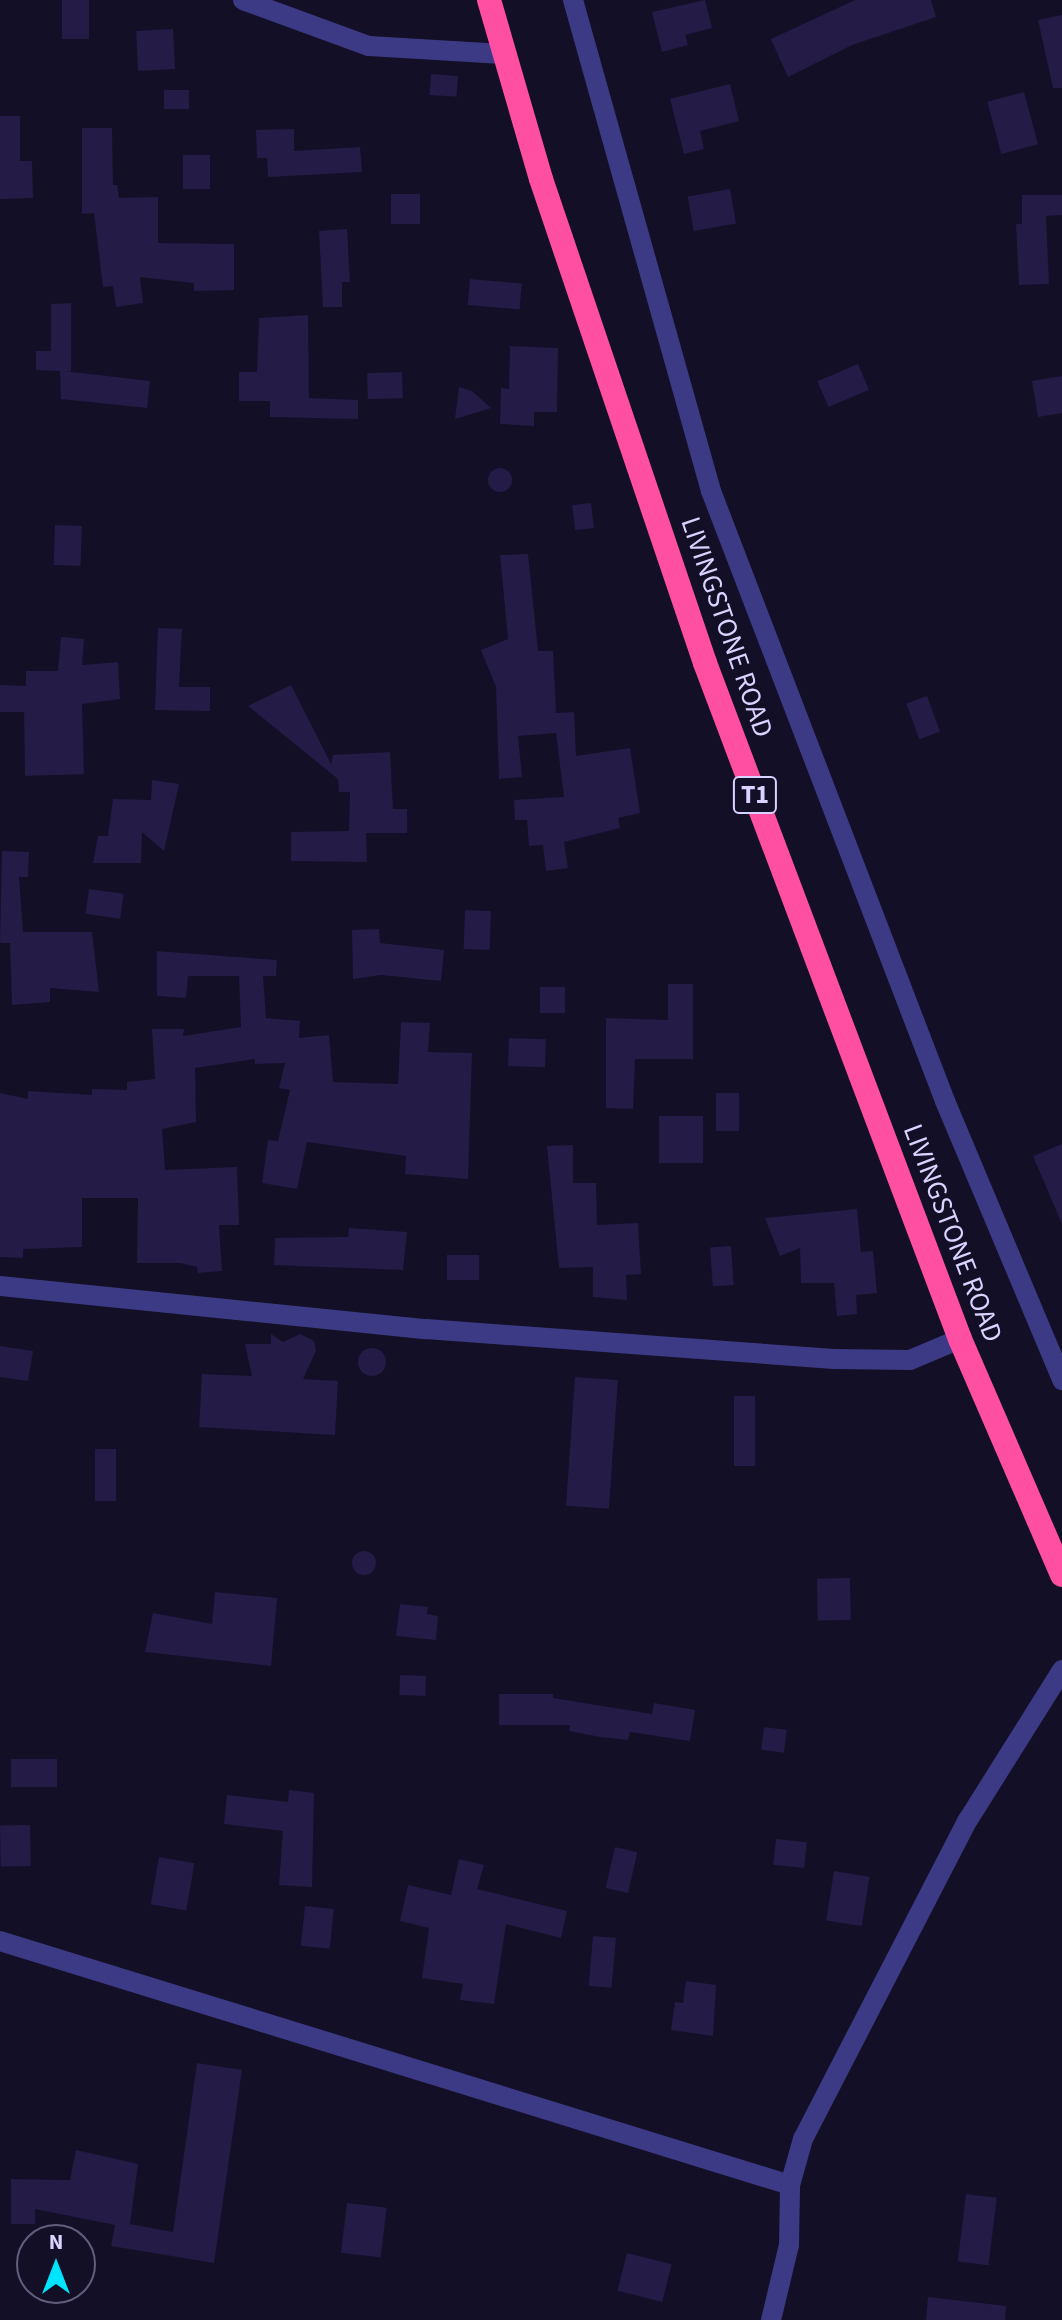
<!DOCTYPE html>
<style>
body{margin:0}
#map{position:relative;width:1062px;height:2320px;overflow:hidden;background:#130f26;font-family:"Source Sans 3",sans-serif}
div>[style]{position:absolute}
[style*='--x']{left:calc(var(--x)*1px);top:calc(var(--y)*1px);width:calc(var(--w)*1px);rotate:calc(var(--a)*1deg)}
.building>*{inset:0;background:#241b47;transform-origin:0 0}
.round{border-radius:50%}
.street>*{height:20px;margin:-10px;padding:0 10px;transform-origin:10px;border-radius:10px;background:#3d3a85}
.highway>*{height:24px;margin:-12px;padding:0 12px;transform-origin:12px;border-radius:12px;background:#ff4fa3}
span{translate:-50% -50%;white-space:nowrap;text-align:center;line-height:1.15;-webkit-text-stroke:6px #130f26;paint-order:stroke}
.shield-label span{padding:2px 6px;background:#130f26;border:2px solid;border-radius:6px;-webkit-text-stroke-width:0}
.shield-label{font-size:26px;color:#d9d4ff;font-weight:700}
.street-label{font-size:28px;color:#d9d4ff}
.north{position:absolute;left:16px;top:2224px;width:80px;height:80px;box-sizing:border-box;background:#130f26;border:2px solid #625e7d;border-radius:50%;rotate:0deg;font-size:22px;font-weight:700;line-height:32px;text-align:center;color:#d9d4ff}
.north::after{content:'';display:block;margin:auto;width:28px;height:36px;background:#00e5ff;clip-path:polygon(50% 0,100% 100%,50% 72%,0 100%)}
</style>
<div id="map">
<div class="building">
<i style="left:62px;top:0;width:27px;height:39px"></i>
<i style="clip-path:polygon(705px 0,712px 28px,685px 35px,688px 45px,662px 52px,652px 12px)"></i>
<i style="clip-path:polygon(855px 0,931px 0,936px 17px,852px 45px,788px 77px,771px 39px)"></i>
<i style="clip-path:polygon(1062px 15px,1062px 88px,1053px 88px,1038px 20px)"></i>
<i style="left:173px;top:29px;width:40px;height:37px;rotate:87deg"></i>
<i style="left:431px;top:74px;width:27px;height:21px;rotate:4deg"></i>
<i style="clip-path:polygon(730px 84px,739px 121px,700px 131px,704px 149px,684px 154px,670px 99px)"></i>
<i style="left:164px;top:90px;width:25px;height:19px"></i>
<i style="left:1024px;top:92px;width:54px;height:38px;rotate:75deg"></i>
<i style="clip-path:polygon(0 116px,20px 116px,20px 161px,32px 161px,33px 198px,0 199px)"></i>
<i style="clip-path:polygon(82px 128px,112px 128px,113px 185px,117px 185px,119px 198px,158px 197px,158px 243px,234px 244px,234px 290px,194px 291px,194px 283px,140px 277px,143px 303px,116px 307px,113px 286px,103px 287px,94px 213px,82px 214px)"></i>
<i style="clip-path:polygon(294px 129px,294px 151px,360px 147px,362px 172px,268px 177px,267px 158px,257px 158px,256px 130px)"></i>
<i style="left:183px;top:155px;width:27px;height:34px"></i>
<i style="left:730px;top:189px;width:35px;height:43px;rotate:80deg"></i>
<i style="left:391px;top:194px;width:29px;height:30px"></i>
<i style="clip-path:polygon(1022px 195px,1062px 195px,1062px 215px,1046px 216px,1049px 284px,1019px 285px,1016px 224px,1022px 224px)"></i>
<i style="clip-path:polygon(347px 229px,350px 282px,342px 282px,342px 307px,323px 307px,319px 231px)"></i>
<i style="left:470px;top:279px;width:52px;height:26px;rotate:5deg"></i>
<i style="clip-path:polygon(71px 303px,71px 371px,64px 371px,150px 381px,147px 408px,61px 399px,60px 371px,36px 370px,36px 351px,51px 351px,51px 304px)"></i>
<i style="clip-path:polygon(308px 315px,309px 398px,358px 400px,358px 419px,270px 417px,270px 401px,239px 401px,239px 372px,257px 372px,259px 318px)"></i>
<i style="clip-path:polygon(510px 346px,558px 348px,557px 412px,534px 412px,534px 426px,500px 424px,501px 388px,509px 389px)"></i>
<i style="left:858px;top:364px;width:28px;height:44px;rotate:67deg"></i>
<i style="left:402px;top:372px;width:26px;height:35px;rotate:88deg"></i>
<i style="clip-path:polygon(1062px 376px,1062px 413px,1038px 417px,1032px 381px)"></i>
<i style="clip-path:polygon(459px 387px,472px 391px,491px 408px,455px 419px)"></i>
<i class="round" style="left:488px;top:468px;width:24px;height:24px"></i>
<i style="left:591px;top:503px;width:25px;height:19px;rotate:83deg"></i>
<i style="left:55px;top:525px;width:27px;height:40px;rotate:2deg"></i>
<i style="clip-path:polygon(528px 554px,538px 651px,553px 651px,556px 713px,574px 712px,576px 756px,630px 748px,640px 813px,618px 818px,620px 828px,564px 842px,568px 868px,546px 871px,543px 845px,529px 846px,527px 820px,515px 820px,514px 800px,564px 797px,556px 733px,518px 736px,522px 777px,499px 779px,496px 687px,481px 650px,508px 639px,500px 555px)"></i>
<i style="clip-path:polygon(158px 628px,182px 629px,179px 687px,210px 687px,210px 711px,155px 710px)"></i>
<i style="clip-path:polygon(61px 637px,84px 639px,82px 665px,118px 662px,120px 699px,82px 704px,84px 774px,25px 776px,24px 712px,0 712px,0 685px,26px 686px,26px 671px,58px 671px)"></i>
<i style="clip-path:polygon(291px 685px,331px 764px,333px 755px,390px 752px,393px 809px,407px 809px,407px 833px,366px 833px,367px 862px,291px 861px,291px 832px,349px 831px,350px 792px,339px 792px,338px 779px,248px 706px)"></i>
<i style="left:927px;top:696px;width:38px;height:22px;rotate:70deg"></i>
<i style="clip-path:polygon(152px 780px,179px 784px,164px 851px,142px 832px,141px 863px,93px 863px,98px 836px,108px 836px,113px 799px,151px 800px)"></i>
<i style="clip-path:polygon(2px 851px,29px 852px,28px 877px,19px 877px,23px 932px,92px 932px,99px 992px,50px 988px,50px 1002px,12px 1005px,10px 943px,0 943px)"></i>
<i style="left:89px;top:889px;width:35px;height:25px;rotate:8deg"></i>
<i style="left:465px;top:910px;width:26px;height:39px;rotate:2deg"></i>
<i style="clip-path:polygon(379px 929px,380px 943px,444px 950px,441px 981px,381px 975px,353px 979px,352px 930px)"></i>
<i style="clip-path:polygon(157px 951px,277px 960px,276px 976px,263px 976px,266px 1018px,300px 1021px,299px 1038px,329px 1035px,333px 1082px,398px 1084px,401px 1022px,430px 1023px,428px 1052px,472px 1053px,468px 1179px,405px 1174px,406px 1156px,307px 1142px,297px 1189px,262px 1183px,268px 1140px,278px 1141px,290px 1090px,279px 1088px,285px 1063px,255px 1064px,255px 1059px,195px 1068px,196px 1122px,162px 1129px,165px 1170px,237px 1167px,239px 1225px,219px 1225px,222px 1271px,198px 1273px,197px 1267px,180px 1263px,137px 1263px,138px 1198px,82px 1198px,82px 1247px,23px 1249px,23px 1258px,0 1257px,0 1093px,28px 1099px,28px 1091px,92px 1095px,92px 1089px,127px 1090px,127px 1082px,155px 1079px,152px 1029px,184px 1029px,183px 1036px,241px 1027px,239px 976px,188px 976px,186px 998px,157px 996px)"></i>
<i style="clip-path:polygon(668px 984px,693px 984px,693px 1059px,635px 1059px,633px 1109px,606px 1108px,606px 1018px,668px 1020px)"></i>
<i style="left:540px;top:987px;width:25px;height:26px"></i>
<i style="left:509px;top:1038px;width:37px;height:28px;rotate:2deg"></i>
<i style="left:716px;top:1093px;width:23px;height:38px"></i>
<i style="left:659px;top:1116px;width:44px;height:47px"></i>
<i style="clip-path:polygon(1062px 1144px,1062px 1224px,1033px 1156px)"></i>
<i style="clip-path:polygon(573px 1145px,573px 1183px,596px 1183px,597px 1225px,638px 1223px,641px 1274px,626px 1275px,627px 1300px,593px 1297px,593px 1267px,559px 1268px,547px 1146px)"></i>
<i style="clip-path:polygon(857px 1209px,861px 1252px,873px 1251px,877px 1293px,856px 1295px,857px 1314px,837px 1316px,834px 1283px,801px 1283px,800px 1248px,780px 1256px,765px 1218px)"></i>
<i style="clip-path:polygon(349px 1228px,407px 1232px,403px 1270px,274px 1265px,275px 1238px,348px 1237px)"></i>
<i style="left:731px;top:1246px;width:39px;height:21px;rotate:86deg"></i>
<i style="left:447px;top:1255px;width:32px;height:25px"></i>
<i style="clip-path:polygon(271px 1334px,283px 1342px,300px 1334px,314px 1341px,316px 1351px,303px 1379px,338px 1381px,335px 1435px,199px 1427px,202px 1374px,252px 1376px,245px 1344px,271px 1344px)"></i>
<i style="clip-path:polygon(0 1346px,33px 1351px,28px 1381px,0 1377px)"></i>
<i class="round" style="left:358px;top:1348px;width:28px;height:28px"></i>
<i style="left:575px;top:1377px;width:43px;height:129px;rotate:4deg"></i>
<i style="left:734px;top:1396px;width:21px;height:70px"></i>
<i style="left:95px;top:1449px;width:21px;height:52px"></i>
<i class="round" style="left:352px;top:1551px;width:24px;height:24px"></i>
<i style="left:850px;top:1578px;width:42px;height:33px;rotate:89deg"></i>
<i style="clip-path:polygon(215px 1592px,277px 1598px,271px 1666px,145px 1652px,153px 1613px,212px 1624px)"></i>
<i style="clip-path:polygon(400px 1604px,428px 1607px,427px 1614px,438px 1616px,436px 1640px,396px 1636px)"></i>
<i style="left:400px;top:1675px;width:26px;height:20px;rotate:2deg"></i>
<i style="clip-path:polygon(499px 1694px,553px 1694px,553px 1698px,652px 1714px,654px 1703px,695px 1710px,690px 1741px,630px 1732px,628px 1740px,600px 1737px,569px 1731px,570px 1725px,499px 1725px)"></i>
<i style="left:764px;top:1727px;width:23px;height:23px;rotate:7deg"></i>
<i style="left:57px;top:1759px;width:28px;height:46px;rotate:90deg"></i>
<i style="clip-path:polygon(289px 1790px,314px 1793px,312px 1887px,279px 1885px,283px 1831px,224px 1824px,227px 1795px,288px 1802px)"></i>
<i style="left:30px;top:1825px;width:41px;height:30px;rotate:89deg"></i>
<i style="left:776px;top:1839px;width:31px;height:26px;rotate:6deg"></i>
<i style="left:615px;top:1847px;width:23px;height:42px;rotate:13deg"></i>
<i style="left:159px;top:1857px;width:36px;height:48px;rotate:10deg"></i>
<i style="clip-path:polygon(459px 1859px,484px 1865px,477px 1889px,567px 1911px,561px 1938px,506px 1924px,494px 2004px,460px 2000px,463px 1984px,422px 1978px,429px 1928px,400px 1921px,408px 1885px,451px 1895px)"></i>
<i style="left:834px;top:1871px;width:36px;height:50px;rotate:9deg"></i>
<i style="left:305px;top:1906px;width:29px;height:40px;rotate:6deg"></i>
<i style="left:593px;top:1936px;width:23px;height:50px;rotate:5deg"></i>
<i style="clip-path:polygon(686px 1981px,716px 1985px,713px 2036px,671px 2030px,675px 2002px,683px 2003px)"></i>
<i style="clip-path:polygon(197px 2063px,242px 2070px,214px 2263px,111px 2246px,115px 2225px,35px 2209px,35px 2224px,11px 2224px,11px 2179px,70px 2180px,76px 2150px,138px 2164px,130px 2224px,173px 2232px)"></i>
<i style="left:966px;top:2194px;width:31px;height:68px;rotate:7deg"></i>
<i style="left:347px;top:2203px;width:40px;height:50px;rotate:7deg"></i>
<i style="left:627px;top:2253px;width:46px;height:39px;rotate:14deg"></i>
<i style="clip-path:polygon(928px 2297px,1006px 2306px,1005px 2320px,926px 2320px)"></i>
</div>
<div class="street">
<i style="--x:243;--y:0;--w:134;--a:20.1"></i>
<i style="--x:369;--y:46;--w:134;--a:3.4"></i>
<i style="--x:573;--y:0;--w:510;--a:74.3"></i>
<i style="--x:711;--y:491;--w:653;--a:69.01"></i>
<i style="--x:945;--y:1101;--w:303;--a:67.2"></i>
<i style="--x:0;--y:1286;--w:428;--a:5.8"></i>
<i style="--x:426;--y:1329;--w:409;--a:4.2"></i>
<i style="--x:834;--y:1359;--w:76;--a:0.8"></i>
<i style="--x:910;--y:1360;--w:54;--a:-22.8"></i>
<i style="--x:0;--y:1941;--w:827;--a:17.16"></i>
<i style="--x:771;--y:2320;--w:77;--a:-76.5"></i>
<i style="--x:789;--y:2245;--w:60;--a:-89"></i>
<i style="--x:790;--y:2185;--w:48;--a:-74.2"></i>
<i style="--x:803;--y:2139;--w:359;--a:-62.7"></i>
<i style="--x:968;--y:1820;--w:177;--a:-57.9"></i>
</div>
<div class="highway">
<i style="--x:489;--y:0;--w:186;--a:73.8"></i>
<i style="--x:541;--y:179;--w:511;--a:71.28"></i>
<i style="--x:705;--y:663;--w:722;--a:69.33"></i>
<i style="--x:960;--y:1339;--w:257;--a:66.6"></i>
</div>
<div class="shield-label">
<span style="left:755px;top:795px">T1</span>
</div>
<div class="street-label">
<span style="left:727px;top:627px;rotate:71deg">LIVINGSTONE ROAD</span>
<span style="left:953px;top:1233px;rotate:69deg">LIVINGSTONE ROAD</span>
</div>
<div class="north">N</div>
</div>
